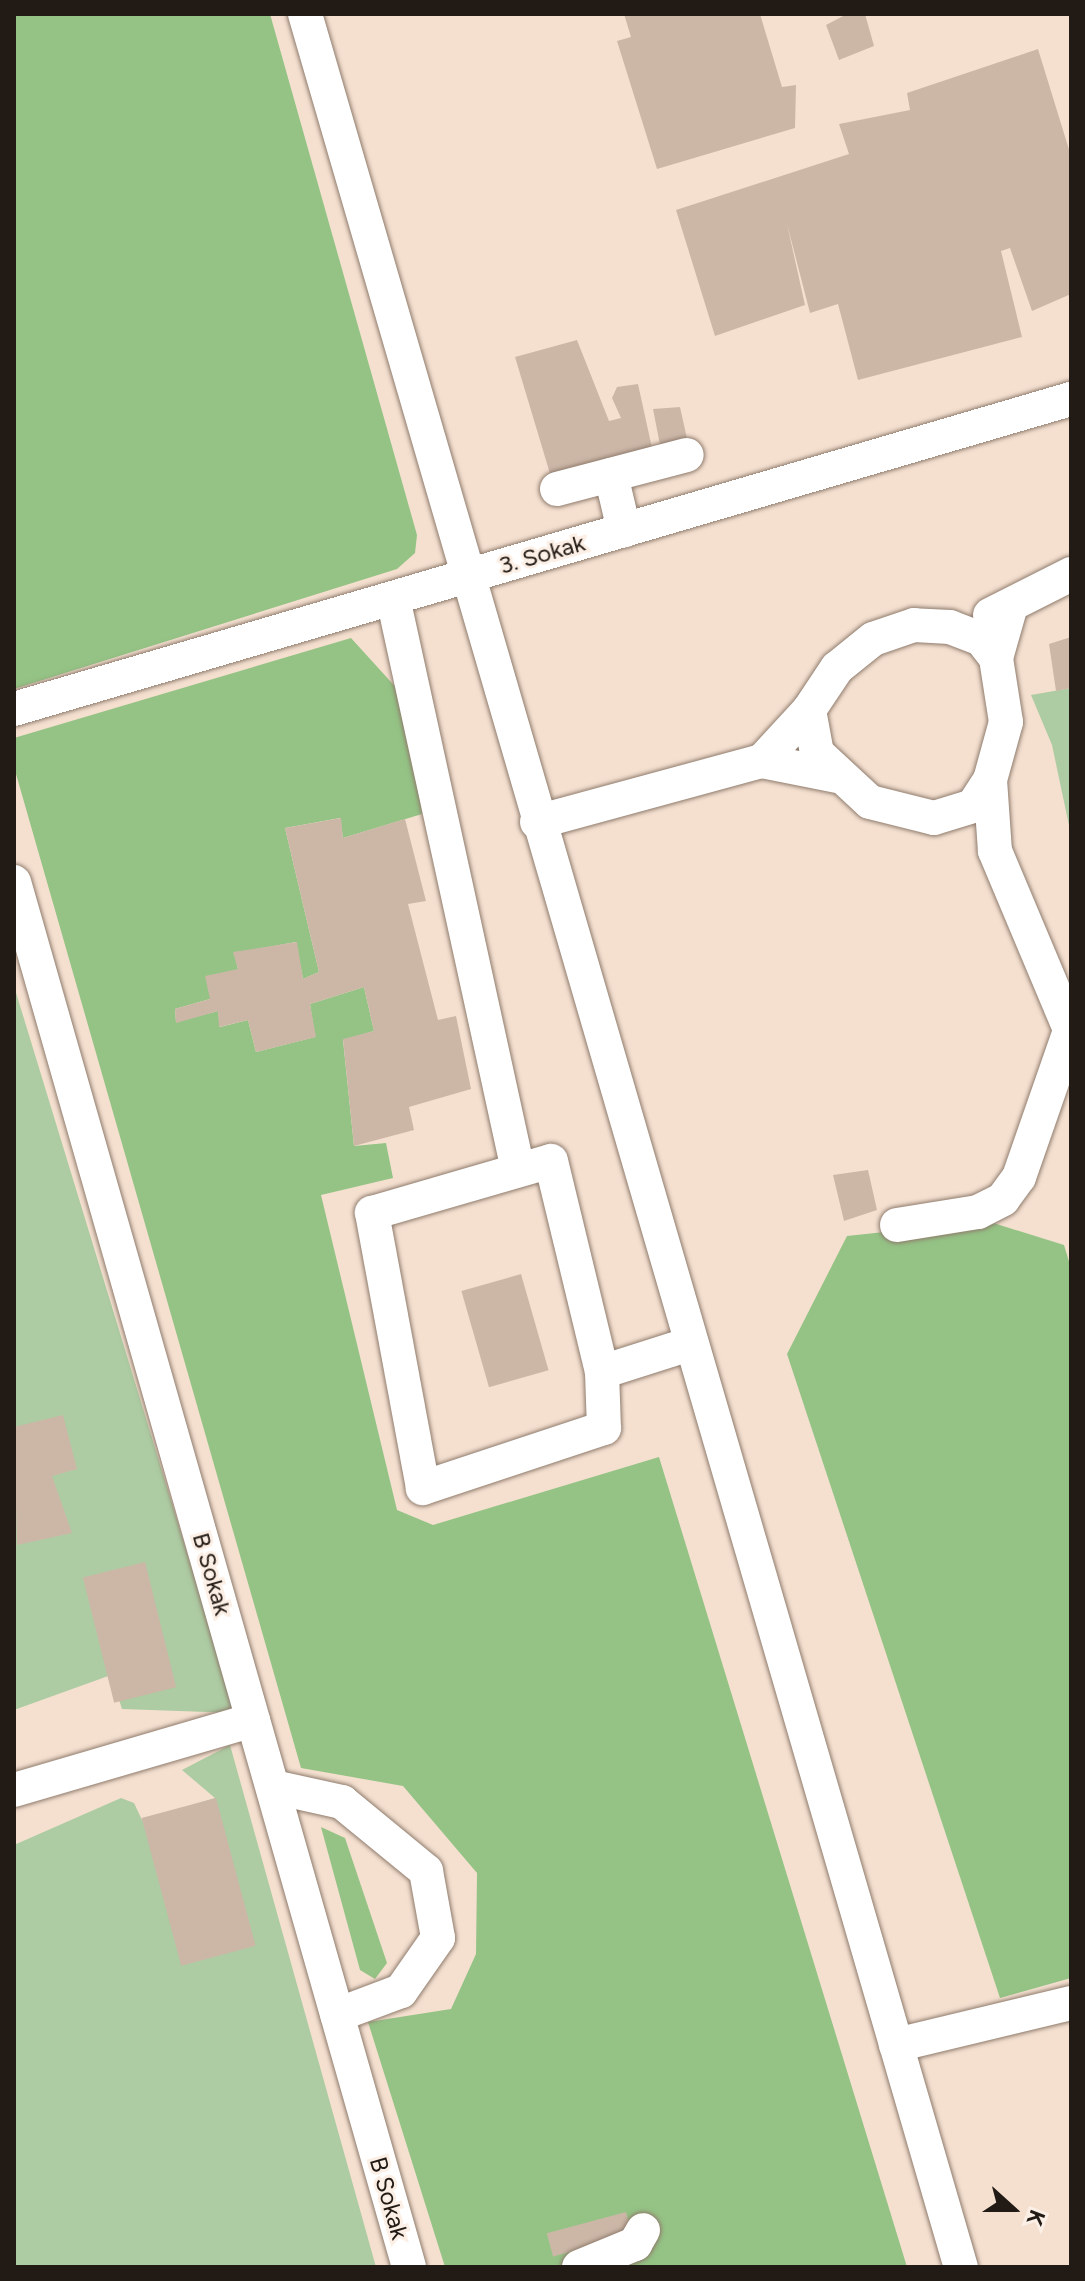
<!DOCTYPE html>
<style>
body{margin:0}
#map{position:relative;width:1085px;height:2281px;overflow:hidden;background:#f5e0d0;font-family:Figtree,sans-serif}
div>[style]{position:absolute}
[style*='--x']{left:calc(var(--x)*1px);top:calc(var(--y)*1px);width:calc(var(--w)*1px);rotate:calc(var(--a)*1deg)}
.green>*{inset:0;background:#adcca3}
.forest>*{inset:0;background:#94c385}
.building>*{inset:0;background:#ccb7a7;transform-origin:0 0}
.roads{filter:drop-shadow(0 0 2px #8f7c6d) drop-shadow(0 0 2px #8f7c6d)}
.minor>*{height:34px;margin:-17px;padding:0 17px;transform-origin:17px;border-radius:17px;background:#fff}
span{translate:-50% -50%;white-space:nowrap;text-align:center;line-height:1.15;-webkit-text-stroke:6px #fcefe5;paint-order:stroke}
.street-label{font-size:24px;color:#221a14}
.frame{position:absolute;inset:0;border:16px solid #221a14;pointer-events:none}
.north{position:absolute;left:973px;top:2169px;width:80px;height:80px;-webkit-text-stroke:6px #fcefe5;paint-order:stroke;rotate:111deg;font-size:22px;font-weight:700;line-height:32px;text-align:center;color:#221a14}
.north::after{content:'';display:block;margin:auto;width:28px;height:36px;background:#221a14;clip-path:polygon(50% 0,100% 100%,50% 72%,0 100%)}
</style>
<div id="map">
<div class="green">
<i style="clip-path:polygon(1071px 688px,1071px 835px,1052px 745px,1031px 695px)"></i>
<i style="clip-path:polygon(14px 986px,236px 1713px,122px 1709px,111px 1675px,14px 1710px)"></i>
<i style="clip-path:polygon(230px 1745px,376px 2267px,14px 2267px,14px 1845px,121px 1798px,134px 1803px,142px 1820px,215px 1798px,182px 1770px)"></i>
</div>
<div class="forest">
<i style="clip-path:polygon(14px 14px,270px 14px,417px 535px,415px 553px,397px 569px,14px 689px)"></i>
<i style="clip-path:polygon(351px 638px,411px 704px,422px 814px,343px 838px,340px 818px,285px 828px,319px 972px,303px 979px,296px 942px,234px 953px,238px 969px,210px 999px,175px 1009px,176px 1022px,218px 1011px,220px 1027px,248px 1020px,256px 1052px,315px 1037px,310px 1004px,364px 987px,374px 1031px,343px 1040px,354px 1146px,386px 1143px,393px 1178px,321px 1195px,397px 1510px,433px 1525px,659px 1457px,907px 2267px,445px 2267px,368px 2022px,451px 2009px,476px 1954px,477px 1873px,403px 1786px,301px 1768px,14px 767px,14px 738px)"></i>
<i style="clip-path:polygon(987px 1221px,1064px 1245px,1071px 1268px,1071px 1978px,1000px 1998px,787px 1354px,847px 1236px)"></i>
<i style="clip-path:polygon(321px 1827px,345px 1838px,387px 1963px,375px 1979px,360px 1970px)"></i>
</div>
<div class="building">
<i style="clip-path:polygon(624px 14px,760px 14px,782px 87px,796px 85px,795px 128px,657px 169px,617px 41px,631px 37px)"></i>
<i style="clip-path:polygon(847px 14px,865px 14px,874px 46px,839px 60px,826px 25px)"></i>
<i style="clip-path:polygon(1038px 49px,1071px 156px,1071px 294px,1032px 311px,1010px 248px,1001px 251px,1022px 337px,858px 380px,838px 304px,810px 313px,787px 224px,805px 305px,715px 336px,676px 210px,849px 154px,839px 124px,910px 110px,907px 93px)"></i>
<i style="clip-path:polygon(577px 340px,609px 421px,621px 418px,612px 398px,617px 387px,638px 384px,652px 448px,551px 477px,515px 357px)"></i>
<i style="clip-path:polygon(680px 407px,688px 443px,661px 450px,653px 409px)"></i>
<i style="clip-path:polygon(1071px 637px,1071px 688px,1056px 691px,1049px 644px)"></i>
<i style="clip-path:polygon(341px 818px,343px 838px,405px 819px,426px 901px,408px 904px,438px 1020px,456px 1016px,471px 1089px,409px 1107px,414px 1130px,354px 1146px,343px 1039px,374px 1031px,364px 987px,310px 1004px,316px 1037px,256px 1052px,248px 1020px,219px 1027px,218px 1011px,176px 1023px,175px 1009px,210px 999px,205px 976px,238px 969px,233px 952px,297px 942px,303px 979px,319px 972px,285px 828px)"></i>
<i style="clip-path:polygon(868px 1170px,877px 1210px,844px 1221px,833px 1175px)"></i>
<i style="left:521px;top:1274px;width:100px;height:62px;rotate:74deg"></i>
<i style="clip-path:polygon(63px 1415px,77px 1469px,52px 1476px,72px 1533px,17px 1545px,14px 1427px)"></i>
<i style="left:145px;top:1562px;width:129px;height:64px;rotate:76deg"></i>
<i style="left:216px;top:1798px;width:153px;height:77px;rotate:75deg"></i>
<i style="left:626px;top:2212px;width:24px;height:82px;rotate:75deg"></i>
</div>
<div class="roads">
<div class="minor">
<i style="--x:305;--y:14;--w:2347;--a:73.77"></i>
<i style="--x:611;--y:475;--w:57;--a:76.7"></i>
<i style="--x:557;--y:489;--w:134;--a:-14.7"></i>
<i style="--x:393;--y:598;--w:585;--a:77.67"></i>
<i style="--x:990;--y:615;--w:91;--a:-26.8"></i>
<i style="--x:996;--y:658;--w:24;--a:-128"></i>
<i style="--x:981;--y:639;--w:33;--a:-159"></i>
<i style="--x:950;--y:627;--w:36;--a:-177"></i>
<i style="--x:914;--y:625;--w:43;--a:161.1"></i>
<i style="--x:873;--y:639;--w:46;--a:141.1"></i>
<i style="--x:837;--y:668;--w:50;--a:123.7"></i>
<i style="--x:809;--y:710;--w:44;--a:79.5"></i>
<i style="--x:817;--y:753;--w:72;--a:42.8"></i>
<i style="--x:870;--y:802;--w:66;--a:14"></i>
<i style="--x:934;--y:818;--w:41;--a:-17.1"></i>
<i style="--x:973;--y:806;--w:31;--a:-57"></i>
<i style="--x:990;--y:780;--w:60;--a:-74.6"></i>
<i style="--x:1006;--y:722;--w:65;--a:-98.9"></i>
<i style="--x:996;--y:658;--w:51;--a:-74.1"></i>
<i style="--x:14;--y:709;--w:1102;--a:-16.35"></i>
<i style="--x:762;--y:761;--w:69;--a:-47.3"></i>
<i style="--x:990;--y:780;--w:71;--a:86"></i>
<i style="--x:995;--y:851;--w:196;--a:67.2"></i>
<i style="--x:537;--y:822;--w:233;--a:-15.2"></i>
<i style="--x:762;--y:761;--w:77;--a:11.2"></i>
<i style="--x:14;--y:882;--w:1440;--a:74.08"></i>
<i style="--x:897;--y:1225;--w:82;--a:-9.1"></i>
<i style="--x:978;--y:1212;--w:28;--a:-27"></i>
<i style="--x:1003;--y:1199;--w:27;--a:-54"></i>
<i style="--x:1019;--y:1177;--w:158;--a:-70.8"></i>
<i style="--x:602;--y:1372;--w:56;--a:88"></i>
<i style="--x:604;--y:1428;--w:191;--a:161.7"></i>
<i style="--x:423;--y:1488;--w:280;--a:-100.5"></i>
<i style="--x:372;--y:1213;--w:186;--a:-16.2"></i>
<i style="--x:551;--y:1161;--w:217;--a:76.4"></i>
<i style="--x:602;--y:1372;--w:92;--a:-17.7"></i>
<i style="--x:274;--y:1787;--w:70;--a:12.4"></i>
<i style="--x:342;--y:1802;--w:109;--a:39.4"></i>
<i style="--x:426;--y:1871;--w:68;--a:79.8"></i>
<i style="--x:438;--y:1938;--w:65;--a:124.9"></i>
<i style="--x:401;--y:1991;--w:68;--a:159.4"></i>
<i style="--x:14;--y:1790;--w:249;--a:-16.3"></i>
<i style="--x:896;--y:2045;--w:180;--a:-13.5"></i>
<i style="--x:579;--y:2267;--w:61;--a:-22.3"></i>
<i style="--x:635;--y:2244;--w:16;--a:-60"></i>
</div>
</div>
<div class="street-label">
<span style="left:542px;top:554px;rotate:-16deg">3. Sokak</span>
<span style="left:212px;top:1574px;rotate:74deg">B Sokak</span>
<span style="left:389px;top:2198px;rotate:74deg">B Sokak</span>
</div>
<div class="frame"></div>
<div class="north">K</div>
</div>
